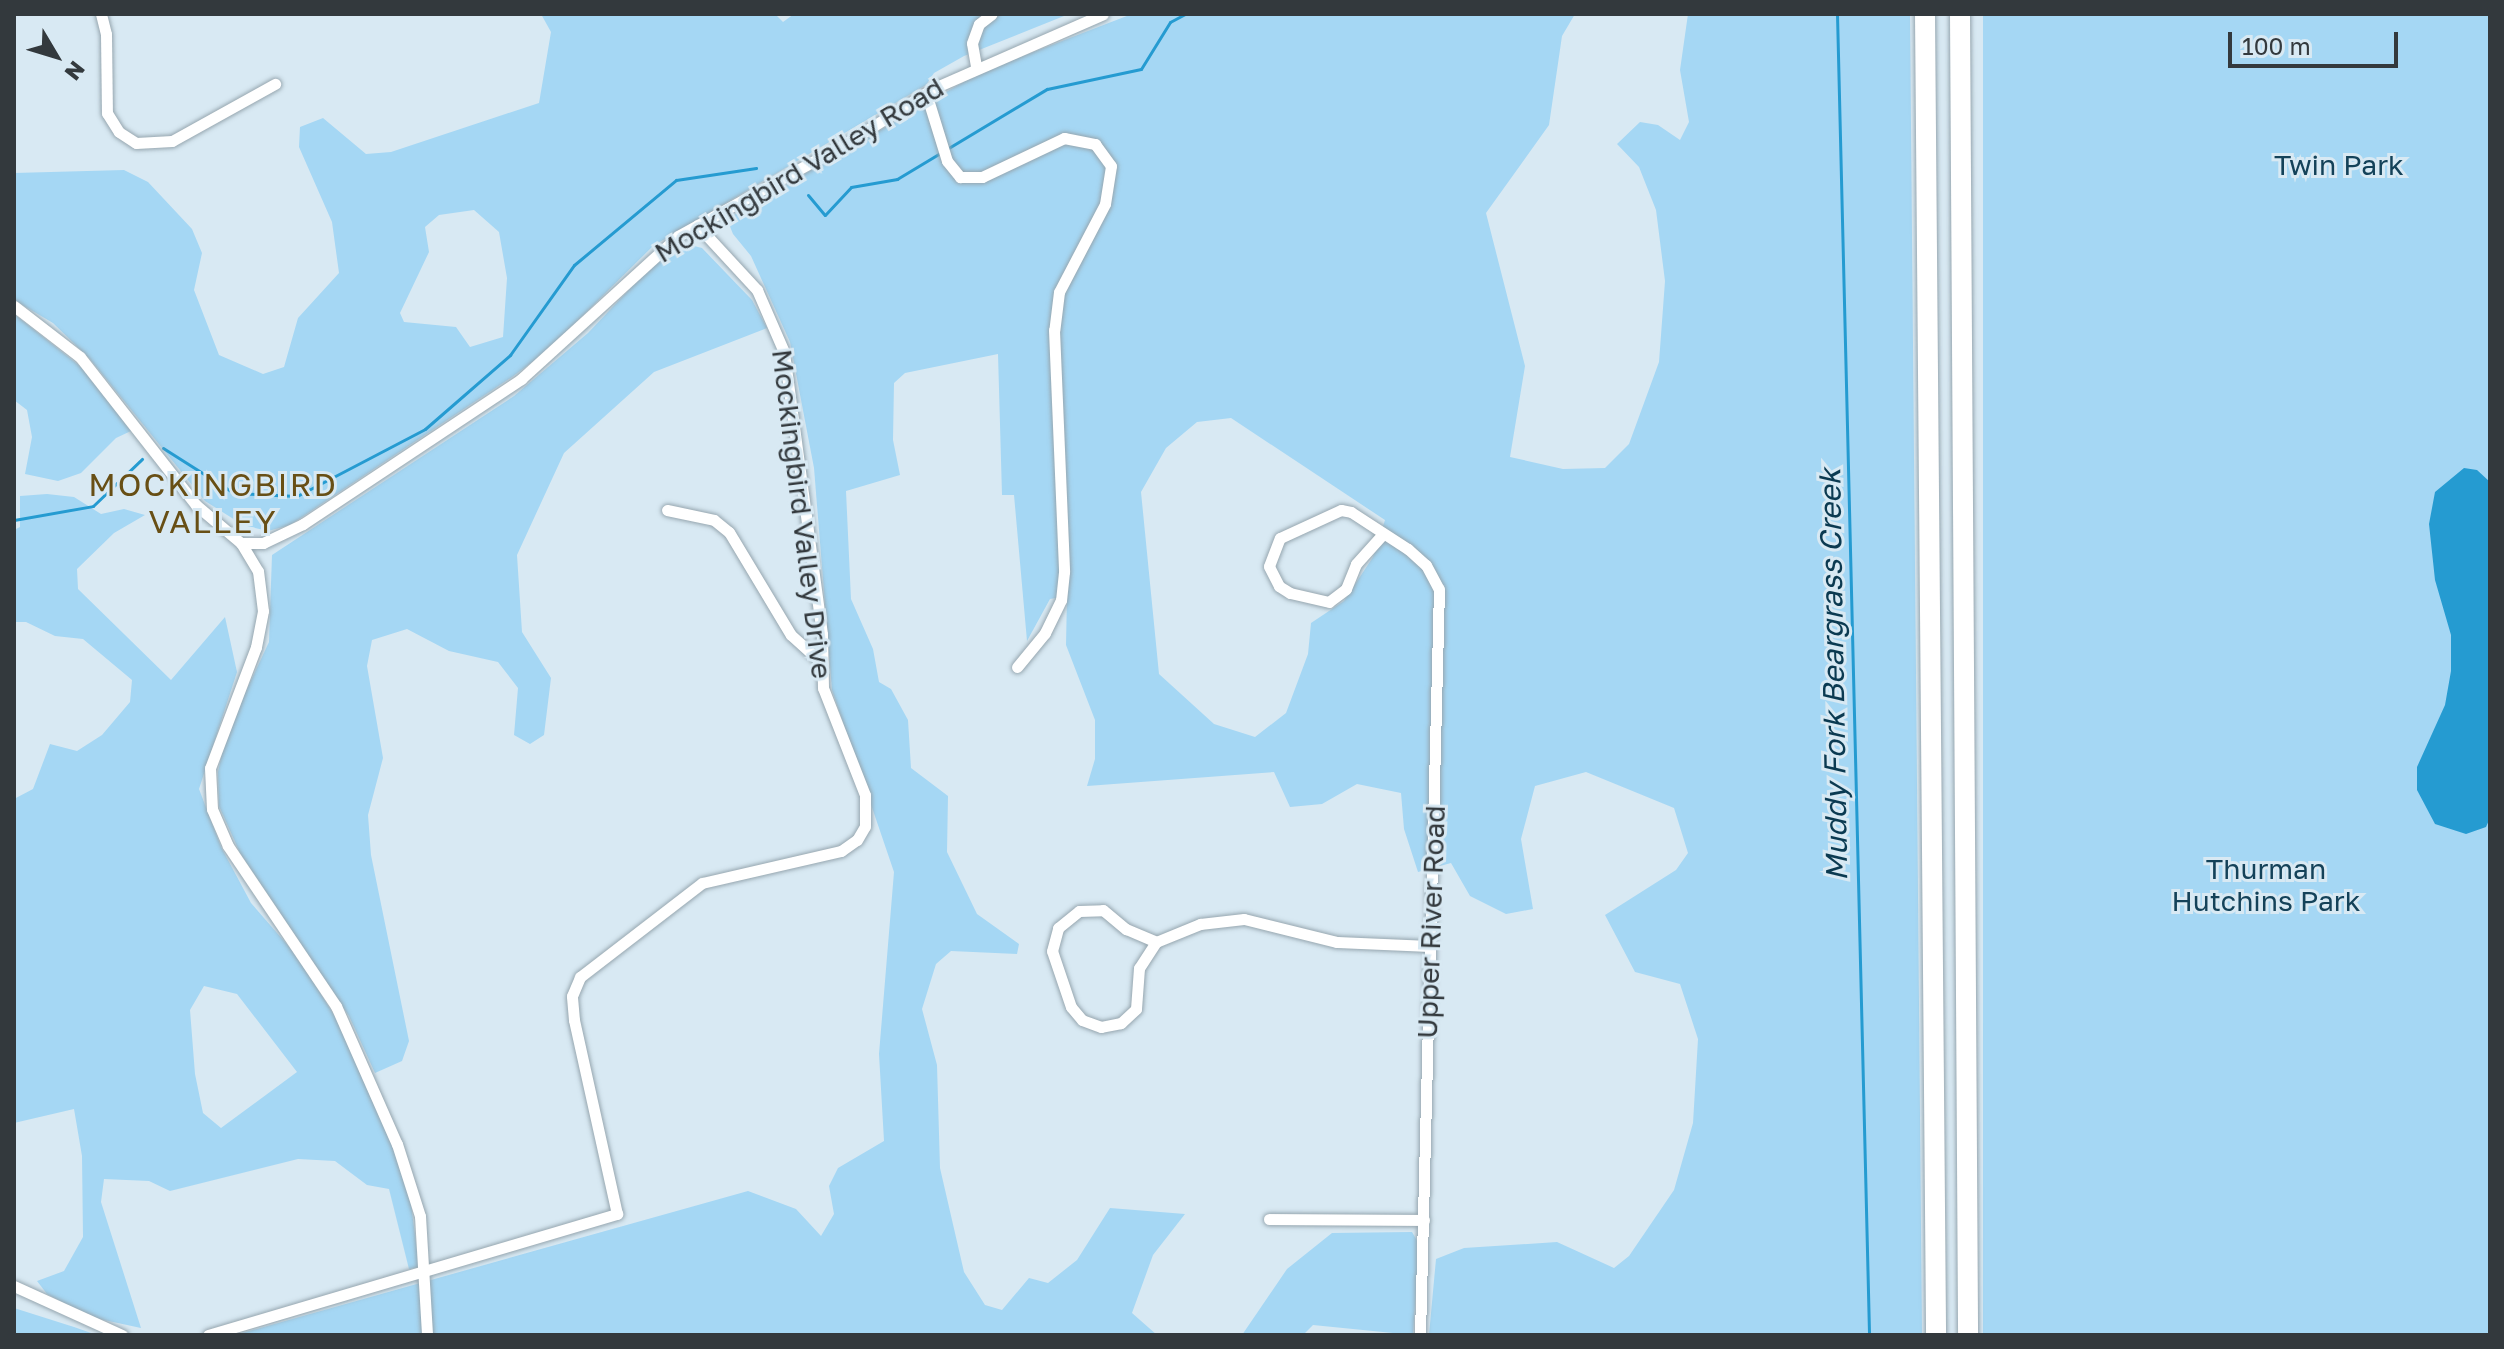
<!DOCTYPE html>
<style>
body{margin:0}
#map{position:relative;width:2504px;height:1349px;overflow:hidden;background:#d8e9f3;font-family:"Golos Text",sans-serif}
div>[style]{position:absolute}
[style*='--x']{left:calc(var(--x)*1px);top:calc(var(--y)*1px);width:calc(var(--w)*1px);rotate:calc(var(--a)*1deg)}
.green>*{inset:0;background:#a5d7f4;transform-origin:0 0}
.water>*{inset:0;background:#259bd1}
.stream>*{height:3px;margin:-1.5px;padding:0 1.5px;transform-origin:1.5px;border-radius:1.5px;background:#259bd1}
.roads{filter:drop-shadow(0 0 2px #96a6af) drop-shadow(0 0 2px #96a6af)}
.minor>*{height:11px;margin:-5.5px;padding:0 5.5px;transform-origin:5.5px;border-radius:5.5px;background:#fff}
.motorway>*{height:20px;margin:-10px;padding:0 10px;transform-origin:10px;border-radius:10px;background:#fff}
span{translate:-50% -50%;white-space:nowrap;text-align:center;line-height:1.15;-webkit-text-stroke:6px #d8e9f3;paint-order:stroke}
.park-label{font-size:28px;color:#144259}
.street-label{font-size:28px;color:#33393d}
.water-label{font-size:30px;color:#0b3a51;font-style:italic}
.quarter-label{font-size:32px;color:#684f15;letter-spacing:2px}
.frame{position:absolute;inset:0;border:16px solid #33393d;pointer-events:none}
.north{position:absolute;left:16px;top:16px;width:80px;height:80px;-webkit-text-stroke:6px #d8e9f3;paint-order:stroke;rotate:128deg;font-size:22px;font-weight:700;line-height:32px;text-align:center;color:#33393d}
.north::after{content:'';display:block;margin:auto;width:28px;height:36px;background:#33393d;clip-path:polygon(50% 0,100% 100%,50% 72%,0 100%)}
.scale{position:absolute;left:2228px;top:32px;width:170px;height:36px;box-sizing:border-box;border:4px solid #33393d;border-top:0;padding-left:10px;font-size:24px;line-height:28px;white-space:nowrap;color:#33393d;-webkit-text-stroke:6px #d8e9f3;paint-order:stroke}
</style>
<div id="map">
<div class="green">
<i style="clip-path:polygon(evenodd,541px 14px,775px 14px,783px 22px,794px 14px,1069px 14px,964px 56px,934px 73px,926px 85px,653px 246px,547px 351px,512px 377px,290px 525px,268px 531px,243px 525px,205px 501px,90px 359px,53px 323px,14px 300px,14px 173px,124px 170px,148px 182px,192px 229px,202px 253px,194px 290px,219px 355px,263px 374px,284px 367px,298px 318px,339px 273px,332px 222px,299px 147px,300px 127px,323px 118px,366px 154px,391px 152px,539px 103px,551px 32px,541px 14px,474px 210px,499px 232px,507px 278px,503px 337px,470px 347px,456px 327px,404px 322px,400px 313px,429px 252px,425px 227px,439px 215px,474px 210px)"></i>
<i style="clip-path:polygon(evenodd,1132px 14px,1575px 14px,1562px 36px,1549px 125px,1486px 213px,1525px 366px,1510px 457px,1563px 469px,1605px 468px,1629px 444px,1659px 362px,1665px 281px,1656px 210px,1639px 167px,1617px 144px,1640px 122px,1658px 125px,1680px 140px,1689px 122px,1680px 70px,1688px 14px,1910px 14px,1922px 1335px,1429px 1335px,1436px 1259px,1464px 1248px,1557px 1242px,1614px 1268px,1629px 1256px,1674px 1190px,1693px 1123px,1698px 1039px,1680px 984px,1635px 972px,1605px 915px,1676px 870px,1688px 853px,1674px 808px,1586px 772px,1535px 786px,1521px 839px,1533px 909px,1506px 914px,1470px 896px,1451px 863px,1418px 872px,1404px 829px,1401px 793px,1357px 784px,1322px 804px,1290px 807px,1274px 772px,1087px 786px,1095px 759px,1095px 720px,1066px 645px,1067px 596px,1050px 599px,1027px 641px,1014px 495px,1002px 495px,998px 354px,905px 373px,894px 383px,893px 440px,900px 475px,846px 491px,851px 599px,873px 649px,879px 682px,891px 689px,908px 720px,911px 768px,948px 796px,947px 852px,977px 914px,1019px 944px,1017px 954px,951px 951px,936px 964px,922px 1009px,937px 1065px,940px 1168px,964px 1272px,985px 1305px,1002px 1310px,1029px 1278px,1048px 1283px,1077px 1260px,1110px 1208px,1185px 1214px,1153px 1255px,1132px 1313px,1157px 1335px,235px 1335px,748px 1191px,796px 1209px,821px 1236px,834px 1214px,829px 1186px,838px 1168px,884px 1141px,879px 1054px,894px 872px,832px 690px,814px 468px,790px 342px,751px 256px,733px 234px,727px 219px,979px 73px,1132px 14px,1231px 418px,1385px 520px,1373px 557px,1344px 601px,1311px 623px,1308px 654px,1286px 713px,1255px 737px,1214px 724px,1159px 674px,1141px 492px,1166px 448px,1197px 422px,1231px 418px)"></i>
<i style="left:1983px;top:14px;width:507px;height:1321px"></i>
<i style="clip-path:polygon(682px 243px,702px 248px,752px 300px,767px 328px,654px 372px,564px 453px,517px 555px,522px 632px,551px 678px,544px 735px,530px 744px,514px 735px,518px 688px,498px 662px,449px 651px,407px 629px,372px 640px,367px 666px,383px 758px,368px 815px,371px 855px,409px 1041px,402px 1061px,375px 1073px,349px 1016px,240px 853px,219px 806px,218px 772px,226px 734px,269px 642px,272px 555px,514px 396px,588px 333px,663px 254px)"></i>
<i style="clip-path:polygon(14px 314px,86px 371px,131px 431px,116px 438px,81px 473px,58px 481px,25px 474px,32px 437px,27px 410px,14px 400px)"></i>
<i style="clip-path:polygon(evenodd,47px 494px,74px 497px,101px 514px,124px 509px,145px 515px,114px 533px,77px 569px,78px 589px,171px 680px,225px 617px,237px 672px,199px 789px,221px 847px,251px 903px,297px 956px,337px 1020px,389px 1135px,410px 1196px,419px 1267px,409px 1269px,389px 1189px,367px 1185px,335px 1161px,298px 1159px,170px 1191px,149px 1181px,104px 1179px,101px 1202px,141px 1328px,90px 1317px,47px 1294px,37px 1281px,64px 1271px,83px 1237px,82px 1156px,74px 1109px,14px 1123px,14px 799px,33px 789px,50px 744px,77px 751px,102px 735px,130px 702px,132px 680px,83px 639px,55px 636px,26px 622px,14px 622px,14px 530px,20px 527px,20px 496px,47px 494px,204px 986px,237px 994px,297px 1072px,221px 1128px,203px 1113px,195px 1074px,190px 1010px,204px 986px)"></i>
<i style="clip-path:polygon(1412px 1232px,1419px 1244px,1413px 1335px,1313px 1325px,1303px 1335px,1242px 1335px,1287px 1269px,1332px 1233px)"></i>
<i style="clip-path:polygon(14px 1308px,74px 1327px,97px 1335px,14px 1335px)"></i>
</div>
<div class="water">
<i style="clip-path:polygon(2464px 468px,2477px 470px,2490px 482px,2490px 818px,2486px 827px,2466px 834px,2435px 824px,2417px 790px,2417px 767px,2445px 705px,2451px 671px,2451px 635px,2435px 580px,2429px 524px,2435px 492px)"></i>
</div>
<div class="stream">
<i style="--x:1837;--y:14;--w:1321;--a:88.61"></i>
<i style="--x:808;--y:195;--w:26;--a:50"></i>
<i style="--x:825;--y:215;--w:38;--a:-47"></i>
<i style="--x:851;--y:187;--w:47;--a:-9.9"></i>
<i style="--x:897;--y:179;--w:175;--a:-31"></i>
<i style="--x:1047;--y:89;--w:96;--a:-12"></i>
<i style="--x:1141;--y:69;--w:55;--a:-58.3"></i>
<i style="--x:1170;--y:22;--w:17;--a:-28"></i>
<i style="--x:163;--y:448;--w:84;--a:32.4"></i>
<i style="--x:234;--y:493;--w:63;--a:2.7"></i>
<i style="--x:297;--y:496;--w:144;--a:-27.6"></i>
<i style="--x:425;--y:429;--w:113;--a:-41"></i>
<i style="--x:510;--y:355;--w:110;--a:-54.6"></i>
<i style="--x:574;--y:265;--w:133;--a:-39.8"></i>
<i style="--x:676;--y:180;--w:81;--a:-8.5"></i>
<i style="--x:14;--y:520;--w:80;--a:-10"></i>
<i style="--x:93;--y:506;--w:68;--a:-43.8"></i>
</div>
<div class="roads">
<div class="minor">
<i style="--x:101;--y:14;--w:21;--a:76"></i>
<i style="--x:106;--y:34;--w:79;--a:89.3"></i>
<i style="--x:107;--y:113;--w:22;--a:58"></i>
<i style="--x:119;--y:132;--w:20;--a:33"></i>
<i style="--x:136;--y:143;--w:36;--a:-3"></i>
<i style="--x:172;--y:141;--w:118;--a:-29"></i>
<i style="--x:976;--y:66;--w:23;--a:-100"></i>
<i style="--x:972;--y:43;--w:20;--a:-70"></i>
<i style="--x:979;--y:24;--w:16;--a:-38"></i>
<i style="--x:926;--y:93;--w:71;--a:72.8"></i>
<i style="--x:947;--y:161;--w:21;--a:51"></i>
<i style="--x:960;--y:177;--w:22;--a:0"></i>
<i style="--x:982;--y:177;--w:91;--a:-25.4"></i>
<i style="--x:1064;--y:138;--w:32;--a:11"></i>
<i style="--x:1095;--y:144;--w:27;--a:54"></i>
<i style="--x:1111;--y:166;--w:38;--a:99"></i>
<i style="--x:1105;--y:204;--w:99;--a:117.6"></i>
<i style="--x:1059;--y:292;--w:38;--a:97"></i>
<i style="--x:1054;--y:330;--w:242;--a:87.6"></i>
<i style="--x:1064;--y:572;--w:28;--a:96"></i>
<i style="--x:1061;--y:600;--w:37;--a:116"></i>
<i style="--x:1045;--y:633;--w:44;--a:129.5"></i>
<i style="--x:14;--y:306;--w:83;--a:37.7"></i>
<i style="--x:80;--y:357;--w:188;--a:51.9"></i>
<i style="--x:196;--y:505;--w:59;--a:40.2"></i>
<i style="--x:241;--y:543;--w:22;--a:0"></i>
<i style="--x:263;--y:543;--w:44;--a:-25.4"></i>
<i style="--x:303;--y:524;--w:262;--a:-33.6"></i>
<i style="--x:521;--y:379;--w:212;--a:-42.3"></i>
<i style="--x:678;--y:236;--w:191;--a:-28.9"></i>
<i style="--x:845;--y:144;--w:105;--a:-32.2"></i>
<i style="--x:934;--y:88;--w:184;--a:-23.6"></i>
<i style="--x:667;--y:510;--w:48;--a:12"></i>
<i style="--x:714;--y:520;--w:19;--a:39"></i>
<i style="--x:729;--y:532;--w:120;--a:59"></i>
<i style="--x:791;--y:635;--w:39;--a:42"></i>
<i style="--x:1382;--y:535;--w:39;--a:132"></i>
<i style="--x:1356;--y:564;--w:27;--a:112"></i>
<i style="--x:1346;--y:589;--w:21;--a:143"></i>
<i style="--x:1329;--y:602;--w:40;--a:-167"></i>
<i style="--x:1290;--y:593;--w:13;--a:-148"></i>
<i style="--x:1279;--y:586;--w:22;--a:-117"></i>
<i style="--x:1269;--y:566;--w:30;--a:-69"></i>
<i style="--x:1280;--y:538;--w:67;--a:-24.7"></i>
<i style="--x:1341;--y:510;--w:10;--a:11"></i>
<i style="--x:1351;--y:512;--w:68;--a:33"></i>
<i style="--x:1408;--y:549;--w:24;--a:42"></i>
<i style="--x:1426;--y:565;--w:27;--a:62"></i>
<i style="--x:1439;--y:589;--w:746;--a:91.46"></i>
<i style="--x:241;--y:543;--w:33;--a:59"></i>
<i style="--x:258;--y:571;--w:40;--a:82.9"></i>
<i style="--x:263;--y:611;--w:37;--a:101"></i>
<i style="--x:256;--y:647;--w:129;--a:110.8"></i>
<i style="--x:210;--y:768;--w:41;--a:87.2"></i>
<i style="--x:212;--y:809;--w:40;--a:66.6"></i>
<i style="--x:228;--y:846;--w:193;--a:56"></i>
<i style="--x:336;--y:1006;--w:151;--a:66.2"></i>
<i style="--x:397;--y:1144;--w:76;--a:72.3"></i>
<i style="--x:420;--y:1216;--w:119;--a:86.6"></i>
<i style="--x:1156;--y:942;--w:31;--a:123"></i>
<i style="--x:1139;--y:968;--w:41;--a:94.2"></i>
<i style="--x:1136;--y:1009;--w:21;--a:137"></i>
<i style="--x:1121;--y:1023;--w:20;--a:169"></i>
<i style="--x:1101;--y:1027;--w:20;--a:-160"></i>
<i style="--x:1082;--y:1020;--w:17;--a:-130"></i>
<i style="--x:1071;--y:1007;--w:59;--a:-108.7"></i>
<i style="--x:1052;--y:951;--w:24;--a:-75"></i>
<i style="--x:1058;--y:928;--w:27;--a:-39"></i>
<i style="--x:1079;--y:911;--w:24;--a:-2"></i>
<i style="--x:1103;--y:910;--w:30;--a:40"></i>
<i style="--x:1126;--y:929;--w:33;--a:23"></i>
<i style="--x:1156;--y:942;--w:48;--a:-22.2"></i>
<i style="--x:1200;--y:924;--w:44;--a:-6.5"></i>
<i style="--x:1244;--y:919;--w:96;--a:13.9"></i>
<i style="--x:1337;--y:942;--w:93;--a:2.5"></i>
<i style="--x:1269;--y:1219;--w:155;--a:0.4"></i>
<i style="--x:14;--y:1286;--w:119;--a:24.4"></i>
<i style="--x:208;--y:1335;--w:427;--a:-16.5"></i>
<i style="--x:617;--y:1214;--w:199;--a:-102.5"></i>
<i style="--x:574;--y:1020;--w:24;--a:-95"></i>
<i style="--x:572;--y:996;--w:21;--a:-67"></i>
<i style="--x:580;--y:977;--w:154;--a:-37.6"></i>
<i style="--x:702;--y:883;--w:143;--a:-13"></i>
<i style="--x:841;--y:851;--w:19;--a:-35"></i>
<i style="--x:857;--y:840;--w:16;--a:-60"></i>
<i style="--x:865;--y:826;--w:31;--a:-90"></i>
<i style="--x:865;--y:795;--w:115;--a:-111.4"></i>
<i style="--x:823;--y:688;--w:54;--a:-91.1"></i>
<i style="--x:822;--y:634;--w:285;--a:-97.7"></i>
<i style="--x:784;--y:352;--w:68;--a:-113.5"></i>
<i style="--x:757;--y:290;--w:88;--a:-132.7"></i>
</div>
<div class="motorway">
<i style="--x:1925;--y:14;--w:1321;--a:89.52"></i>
<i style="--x:1960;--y:14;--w:1321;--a:89.65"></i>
</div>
</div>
<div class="park-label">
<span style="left:2339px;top:165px">Twin Park</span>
<span style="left:2266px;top:885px">Thurman<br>Hutchins Park</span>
</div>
<div class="street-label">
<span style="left:799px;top:170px;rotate:-31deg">Mockingbird Valley Road</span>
<span style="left:802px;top:514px;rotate:83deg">Mockingbird Valley Drive</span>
<span style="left:1431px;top:922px;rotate:-88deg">Upper River Road</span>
</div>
<div class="water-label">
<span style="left:1833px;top:675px;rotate:-91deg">Muddy Fork Beargrass Creek</span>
</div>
<div class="quarter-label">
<span style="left:213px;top:503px">MOCKINGBIRD<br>VALLEY</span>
</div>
<div class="frame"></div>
<div class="north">N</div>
<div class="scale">100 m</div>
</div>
